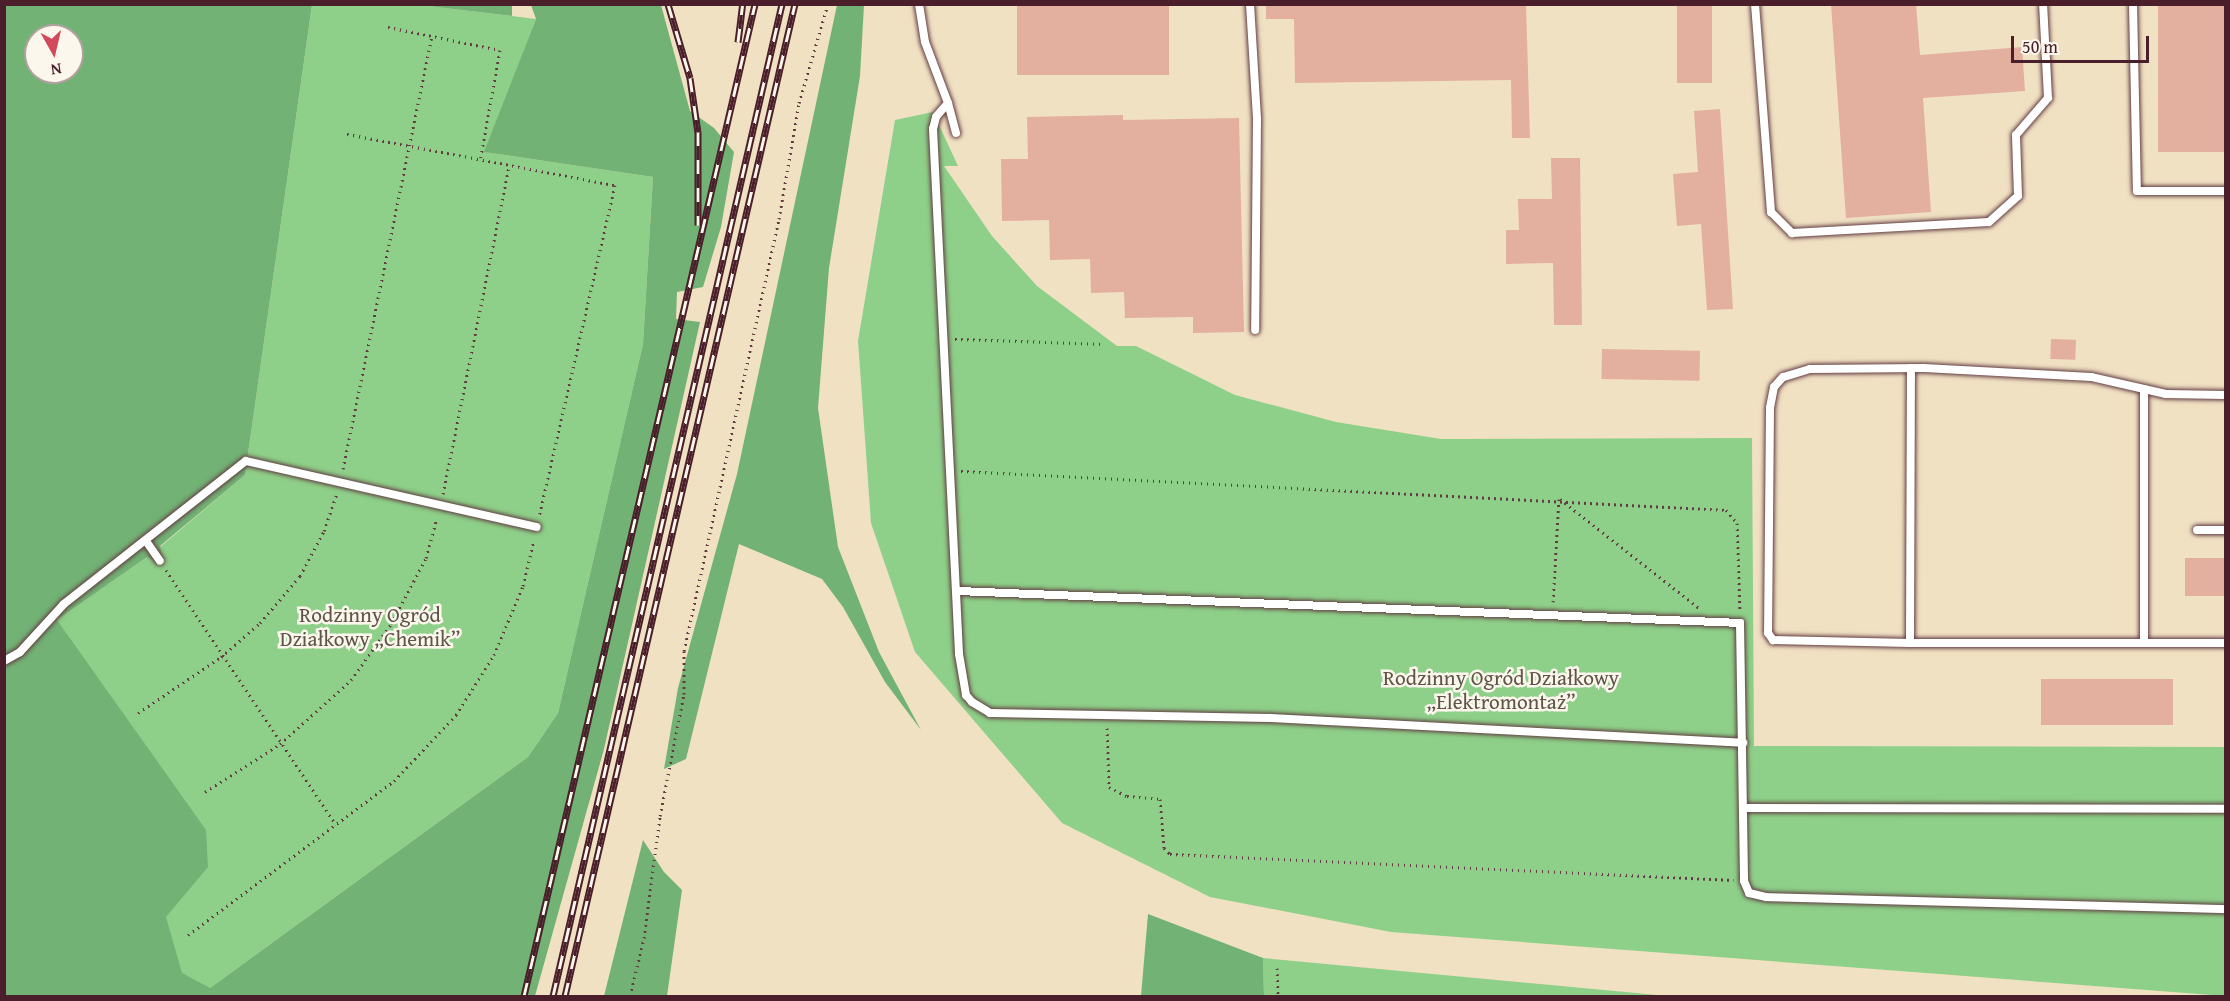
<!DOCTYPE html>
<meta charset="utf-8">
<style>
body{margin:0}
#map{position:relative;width:2230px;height:1001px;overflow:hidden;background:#f1e1c3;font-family:"Gentium Book Plus",serif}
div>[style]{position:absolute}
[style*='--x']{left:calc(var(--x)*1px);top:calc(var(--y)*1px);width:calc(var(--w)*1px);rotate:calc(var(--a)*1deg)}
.green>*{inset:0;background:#8ed089}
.forest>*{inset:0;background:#72b275}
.building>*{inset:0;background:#e3af9e;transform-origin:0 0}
.path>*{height:3px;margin-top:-1.5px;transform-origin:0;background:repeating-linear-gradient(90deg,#633c42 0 1.5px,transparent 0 6px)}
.roads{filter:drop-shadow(0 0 2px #633c42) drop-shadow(0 0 2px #633c42)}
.service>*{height:8px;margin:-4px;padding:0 4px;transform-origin:4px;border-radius:4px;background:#fff}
.rail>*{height:7px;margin-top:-3.5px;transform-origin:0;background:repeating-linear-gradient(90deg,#fbf7ec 0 14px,#4a1f2b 0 28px);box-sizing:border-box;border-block:2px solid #4a1f2b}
span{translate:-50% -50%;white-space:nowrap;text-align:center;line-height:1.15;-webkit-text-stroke:5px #fbf7ec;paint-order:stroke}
.park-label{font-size:21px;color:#5e5447}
.frame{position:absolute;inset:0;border:6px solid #4a1f2b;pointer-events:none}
.north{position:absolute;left:24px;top:24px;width:60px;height:60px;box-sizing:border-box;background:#fbf7ec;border:2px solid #b4a19f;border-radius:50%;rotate:172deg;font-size:16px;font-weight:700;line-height:24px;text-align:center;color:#4a1f2b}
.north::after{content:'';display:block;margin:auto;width:21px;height:27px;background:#d1495b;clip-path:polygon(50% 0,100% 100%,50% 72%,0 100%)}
.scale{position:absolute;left:2011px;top:36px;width:138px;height:27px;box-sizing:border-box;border:3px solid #4a1f2b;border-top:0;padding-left:8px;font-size:18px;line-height:21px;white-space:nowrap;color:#4a1f2b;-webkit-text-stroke:4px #fbf7ec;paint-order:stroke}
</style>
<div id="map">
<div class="green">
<i style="clip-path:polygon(312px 5px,420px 5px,536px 19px,485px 152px,653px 177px,643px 344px,558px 713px,528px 757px,199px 996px,24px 996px,4px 674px,57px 620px,147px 557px,156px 563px,163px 558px,160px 547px,245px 475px)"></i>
<i style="clip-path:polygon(933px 112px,958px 166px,944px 166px,992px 236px,1037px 286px,1117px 346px,1136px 346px,1235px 395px,1336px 422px,1441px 439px,1752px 438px,1754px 746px,2225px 747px,2225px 996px,1391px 932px,1210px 897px,1062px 823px,915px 652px,871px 523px,858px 341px,895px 120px)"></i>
<i style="clip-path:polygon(1263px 958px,1668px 996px,1264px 996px)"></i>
</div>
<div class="forest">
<i style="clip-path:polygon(evenodd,5px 5px,312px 5px,245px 475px,160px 546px,163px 558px,156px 563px,147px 557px,57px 620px,206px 830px,208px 867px,166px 917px,182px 973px,210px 988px,528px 757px,558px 713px,643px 344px,653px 177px,484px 152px,536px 19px,531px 5px,661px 5px,690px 111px,714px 128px,734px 152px,721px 227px,703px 287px,677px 292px,676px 319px,700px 322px,604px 749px,535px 996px,5px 996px,5px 5px,36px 36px,72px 36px,72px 72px,36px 72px,36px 36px)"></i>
<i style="clip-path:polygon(420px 5px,512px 5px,512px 16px)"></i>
<i style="clip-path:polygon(837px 5px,864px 5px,860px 76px,829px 268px,818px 408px,838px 547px,879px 652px,921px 730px,885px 682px,843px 607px,822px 579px,739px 544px,686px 759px,664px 769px,678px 688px,737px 474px)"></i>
<i style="clip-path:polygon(643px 840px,664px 872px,682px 890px,667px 996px,604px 996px)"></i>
<i style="clip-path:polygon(1148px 914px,1263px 958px,1264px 996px,1141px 996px)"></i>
</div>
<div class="building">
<i style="left:1017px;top:4px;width:152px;height:71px"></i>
<i style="clip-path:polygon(1266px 4px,1526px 4px,1530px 138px,1512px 138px,1511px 80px,1295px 83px,1294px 19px,1266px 19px)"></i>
<i style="left:1677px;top:4px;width:35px;height:79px"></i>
<i style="clip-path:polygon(1831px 4px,1916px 4px,1920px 55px,2022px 47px,2025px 91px,1923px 98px,1931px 212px,1846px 218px)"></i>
<i style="left:2158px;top:4px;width:68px;height:148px"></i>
<i style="clip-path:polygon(1720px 109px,1733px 309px,1707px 310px,1701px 224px,1677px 226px,1673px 174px,1698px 172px,1694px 111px)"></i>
<i style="clip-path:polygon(1123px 115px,1123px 120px,1239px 118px,1244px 332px,1193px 333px,1193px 317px,1125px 318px,1124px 292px,1091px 293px,1090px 259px,1050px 260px,1049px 220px,1002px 221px,1001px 159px,1028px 159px,1027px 117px)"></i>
<i style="clip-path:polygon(1551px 158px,1580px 158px,1582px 325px,1554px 325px,1553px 263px,1506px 264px,1506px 230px,1519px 230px,1518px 199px,1552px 199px)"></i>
<i style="left:2051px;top:339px;width:25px;height:20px;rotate:2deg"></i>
<i style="left:1602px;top:349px;width:98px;height:30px;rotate:1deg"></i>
<i style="left:2185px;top:558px;width:41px;height:38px"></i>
<i style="left:2041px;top:679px;width:132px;height:46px"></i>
</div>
<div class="path">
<i style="--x:388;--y:27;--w:114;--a:11.6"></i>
<i style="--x:500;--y:50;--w:113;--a:100.2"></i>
<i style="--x:347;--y:134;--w:273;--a:10.8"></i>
<i style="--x:615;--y:185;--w:340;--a:102.9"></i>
<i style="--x:955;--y:339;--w:149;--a:1.9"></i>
<i style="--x:343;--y:469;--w:442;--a:-78.4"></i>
<i style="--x:961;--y:471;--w:766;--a:2.92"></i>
<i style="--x:1726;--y:510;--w:17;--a:50"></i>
<i style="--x:1737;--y:523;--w:89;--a:88.1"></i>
<i style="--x:443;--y:494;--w:335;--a:-78.6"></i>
<i style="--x:1560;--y:499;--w:177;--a:38.1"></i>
<i style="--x:166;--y:570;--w:306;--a:56.3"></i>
<i style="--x:1553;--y:602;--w:103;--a:-86.7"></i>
<i style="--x:138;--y:713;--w:100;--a:-34"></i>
<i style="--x:221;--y:657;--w:52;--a:-41.1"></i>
<i style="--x:260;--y:623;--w:62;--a:-49.6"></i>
<i style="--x:300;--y:576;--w:51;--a:-61.9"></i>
<i style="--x:324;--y:531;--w:40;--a:-71.1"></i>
<i style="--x:1107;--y:728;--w:59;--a:88.1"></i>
<i style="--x:1109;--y:787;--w:20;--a:27"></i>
<i style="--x:1127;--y:796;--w:33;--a:5"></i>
<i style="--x:1160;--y:799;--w:49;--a:85.3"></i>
<i style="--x:1164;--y:848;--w:8;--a:45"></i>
<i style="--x:1170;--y:854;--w:564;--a:2.64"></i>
<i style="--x:205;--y:792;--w:89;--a:-32.6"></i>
<i style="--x:280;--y:744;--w:96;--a:-42"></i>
<i style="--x:351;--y:680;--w:69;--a:-54.5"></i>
<i style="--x:391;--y:624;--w:75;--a:-62.1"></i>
<i style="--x:426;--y:558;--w:41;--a:-74.6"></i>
<i style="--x:188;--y:935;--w:257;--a:-36.8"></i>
<i style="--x:394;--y:781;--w:91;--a:-46.8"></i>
<i style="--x:456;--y:715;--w:71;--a:-57.7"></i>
<i style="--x:494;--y:655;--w:75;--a:-67.2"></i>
<i style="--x:523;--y:586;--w:47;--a:-76.6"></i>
<i style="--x:1277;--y:968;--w:28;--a:88"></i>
<i style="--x:630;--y:996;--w:60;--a:-76.4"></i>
<i style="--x:644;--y:938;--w:123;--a:-82.5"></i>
<i style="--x:660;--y:816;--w:124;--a:-78.9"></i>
<i style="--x:684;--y:694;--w:43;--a:-90"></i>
<i style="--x:684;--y:651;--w:442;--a:-77.6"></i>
<i style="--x:779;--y:219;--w:118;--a:-80.2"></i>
<i style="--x:799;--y:103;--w:103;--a:-73.7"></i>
</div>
<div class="roads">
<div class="service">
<i style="--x:919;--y:4;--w:38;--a:81"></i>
<i style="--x:925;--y:42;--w:65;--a:69.3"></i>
<i style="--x:948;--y:103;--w:18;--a:131"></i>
<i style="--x:936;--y:117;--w:12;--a:104"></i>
<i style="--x:933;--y:129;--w:526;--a:87.16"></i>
<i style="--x:959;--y:654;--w:42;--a:80.3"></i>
<i style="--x:966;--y:695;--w:9;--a:49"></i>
<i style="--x:972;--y:702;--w:21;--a:31"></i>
<i style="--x:990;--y:713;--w:280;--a:1"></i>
<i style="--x:1270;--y:718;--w:474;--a:3"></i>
<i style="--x:1250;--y:4;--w:115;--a:86.5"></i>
<i style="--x:1257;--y:119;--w:211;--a:90.5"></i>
<i style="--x:1755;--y:4;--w:209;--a:85.6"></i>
<i style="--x:1771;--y:212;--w:30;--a:45"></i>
<i style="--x:1792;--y:233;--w:197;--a:-3.2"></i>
<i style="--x:1989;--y:222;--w:39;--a:-42"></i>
<i style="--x:2018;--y:196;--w:61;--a:-91.9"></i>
<i style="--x:2016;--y:135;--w:49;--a:-49.1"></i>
<i style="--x:2048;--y:98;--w:94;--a:-93"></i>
<i style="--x:2133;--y:4;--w:187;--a:88.8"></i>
<i style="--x:2137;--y:191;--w:89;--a:0"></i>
<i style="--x:948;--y:103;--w:31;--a:75"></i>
<i style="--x:2226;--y:395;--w:60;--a:-179"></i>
<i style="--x:2166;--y:394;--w:77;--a:-167.2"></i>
<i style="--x:2091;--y:377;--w:167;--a:-176.9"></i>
<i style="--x:1924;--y:368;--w:114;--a:179.5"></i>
<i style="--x:1810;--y:369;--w:28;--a:163"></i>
<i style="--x:1783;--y:377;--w:13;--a:132"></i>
<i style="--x:1774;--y:387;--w:21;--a:101"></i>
<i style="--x:1770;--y:408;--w:225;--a:90.5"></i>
<i style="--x:1768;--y:633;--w:9;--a:54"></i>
<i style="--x:1773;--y:640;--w:137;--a:1.3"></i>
<i style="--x:1910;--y:643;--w:316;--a:0"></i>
<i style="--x:2197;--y:530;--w:29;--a:0"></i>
<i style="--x:146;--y:541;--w:24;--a:55"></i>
<i style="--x:958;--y:591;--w:783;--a:2.34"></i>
<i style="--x:1740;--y:623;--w:258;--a:89.1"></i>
<i style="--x:1744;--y:881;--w:13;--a:67"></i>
<i style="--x:1749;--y:893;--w:17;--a:13"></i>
<i style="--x:1766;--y:897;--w:460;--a:1.5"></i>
<i style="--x:1910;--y:643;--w:275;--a:-89.8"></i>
<i style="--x:2144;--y:643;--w:254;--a:-90"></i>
<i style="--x:4;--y:661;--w:18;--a:-29"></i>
<i style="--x:20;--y:652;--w:65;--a:-47.5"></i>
<i style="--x:64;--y:604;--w:231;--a:-38.2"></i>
<i style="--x:246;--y:461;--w:298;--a:12.8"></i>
<i style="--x:1744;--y:808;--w:482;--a:0.1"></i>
</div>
</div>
<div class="rail">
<i style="--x:668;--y:4;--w:77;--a:73.4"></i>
<i style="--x:690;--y:78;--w:55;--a:81.6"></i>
<i style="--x:698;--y:132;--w:93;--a:90"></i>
<i style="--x:738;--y:42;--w:38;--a:-83"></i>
<i style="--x:524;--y:996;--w:1019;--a:-76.89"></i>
<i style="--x:553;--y:996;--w:1018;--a:-77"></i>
<i style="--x:565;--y:996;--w:1018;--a:-76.95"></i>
</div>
<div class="park-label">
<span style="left:370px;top:627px">Rodzinny Ogród<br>Działkowy „Chemik”</span>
<span style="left:1501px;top:690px">Rodzinny Ogród Działkowy<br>„Elektromontaż”</span>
</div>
<div class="frame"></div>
<div class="north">N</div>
<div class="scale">50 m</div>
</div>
